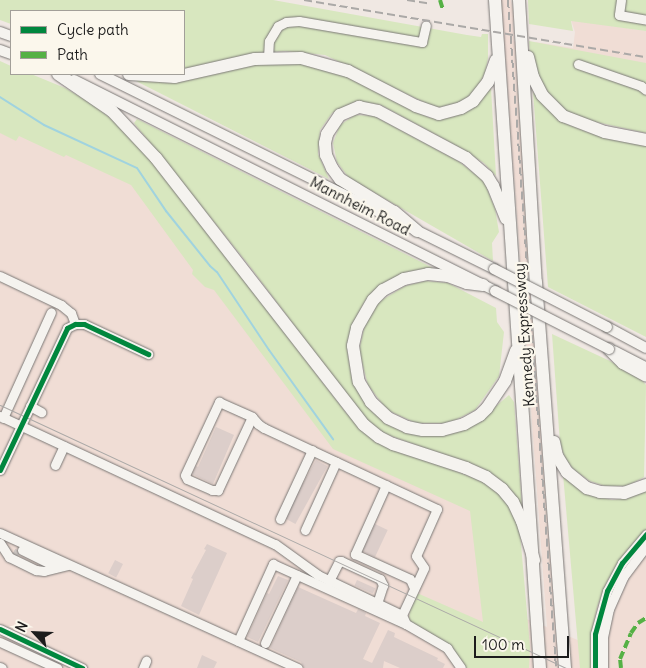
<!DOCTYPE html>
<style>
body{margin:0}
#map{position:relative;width:646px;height:668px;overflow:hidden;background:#f0e8e3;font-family:Delius,sans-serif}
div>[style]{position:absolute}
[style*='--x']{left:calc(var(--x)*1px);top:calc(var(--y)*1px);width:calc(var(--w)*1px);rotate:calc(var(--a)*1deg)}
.built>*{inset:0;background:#f0ddd5}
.green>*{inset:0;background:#d8e7bf}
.stream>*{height:2px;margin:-1px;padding:0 1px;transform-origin:1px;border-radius:1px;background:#a0d3df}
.building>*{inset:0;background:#dcceca;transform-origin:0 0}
.minor-tunnel>*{height:9px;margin-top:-4.5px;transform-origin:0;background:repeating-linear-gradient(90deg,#d0c9c5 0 9px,transparent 0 13.5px)}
.roads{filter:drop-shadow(0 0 1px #7b7876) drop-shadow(0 0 1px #7b7876)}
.minor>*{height:9px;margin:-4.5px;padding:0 4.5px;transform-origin:4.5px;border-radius:4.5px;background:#f5f3ef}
.major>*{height:10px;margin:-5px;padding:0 5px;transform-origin:5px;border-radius:5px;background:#f5f3ef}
.highway>*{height:12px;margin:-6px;padding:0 6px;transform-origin:6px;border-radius:6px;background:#f5f3ef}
.tram>*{height:1px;margin:-0.5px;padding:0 0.5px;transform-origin:0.5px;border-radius:0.5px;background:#aba9a7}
.rail>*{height:2px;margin-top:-1px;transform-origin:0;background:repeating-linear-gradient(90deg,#aba9a7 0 8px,transparent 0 12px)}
.bridges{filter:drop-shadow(0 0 1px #7b7876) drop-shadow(0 0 1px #7b7876)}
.major-bridge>*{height:10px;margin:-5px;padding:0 5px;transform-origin:5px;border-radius:5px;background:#f5f3ef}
.quiet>*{height:4px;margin-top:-2px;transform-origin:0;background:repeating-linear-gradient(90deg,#55b145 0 8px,transparent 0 12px)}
.cycleway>*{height:5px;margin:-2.5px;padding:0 2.5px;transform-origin:2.5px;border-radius:2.5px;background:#00873e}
span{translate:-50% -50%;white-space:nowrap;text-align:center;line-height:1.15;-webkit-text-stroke:4.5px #fbf7ec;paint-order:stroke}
.street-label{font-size:15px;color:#1c1c1c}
.legend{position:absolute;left:10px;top:10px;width:175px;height:65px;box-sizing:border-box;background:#fbf7ec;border:1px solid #a29f99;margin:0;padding:6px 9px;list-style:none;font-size:15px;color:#1c1c1c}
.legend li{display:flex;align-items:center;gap:10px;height:25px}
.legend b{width:25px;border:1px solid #a29f99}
.north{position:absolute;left:10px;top:608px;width:50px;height:50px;-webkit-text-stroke:4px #fbf7ec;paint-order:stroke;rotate:295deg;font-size:14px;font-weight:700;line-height:20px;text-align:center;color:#1c1c1c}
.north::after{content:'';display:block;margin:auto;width:18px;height:22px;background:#1c1c1c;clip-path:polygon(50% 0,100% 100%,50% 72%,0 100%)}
.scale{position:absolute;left:474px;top:636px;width:95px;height:22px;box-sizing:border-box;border:2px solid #1c1c1c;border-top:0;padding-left:6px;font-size:15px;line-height:18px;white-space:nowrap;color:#1c1c1c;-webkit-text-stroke:4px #fbf7ec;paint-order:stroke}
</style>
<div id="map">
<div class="built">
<i style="clip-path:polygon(501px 0,511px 0,515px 20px,513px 20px,514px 41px,517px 42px,519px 107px,556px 631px,580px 641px,596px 584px,646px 524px,646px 668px,0 668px,0 91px,142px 164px,341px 440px,489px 507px,511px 613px,547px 627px)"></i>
<i style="clip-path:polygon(571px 20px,646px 31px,646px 129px,535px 42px,573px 48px,575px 32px)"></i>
</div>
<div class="green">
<i style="clip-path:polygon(0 0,273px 0,467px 35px,481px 37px,482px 34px,488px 34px,488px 58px,485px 73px,475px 92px,459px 103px,436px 108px,325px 55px,285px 51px,257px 53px,184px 69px,184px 11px,11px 11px,11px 24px,0 20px)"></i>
<i style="clip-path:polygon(528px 0,646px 0,646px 31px,571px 21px,573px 31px,529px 24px)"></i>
<i style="clip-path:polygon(529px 41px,646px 63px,646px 133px,578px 118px,549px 101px,530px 57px)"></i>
<i style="clip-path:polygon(0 61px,11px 66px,11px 74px,31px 74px,65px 88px,94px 105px,122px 128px,146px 153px,347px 414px,458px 472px,482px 481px,498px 492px,512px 509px,520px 533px,530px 647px,529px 668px,463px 668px,444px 642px,414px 626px,409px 619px,410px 610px,417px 593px,483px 622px,470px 511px,333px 449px,214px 290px,205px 287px,192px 274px,193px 270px,131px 185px,66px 155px,64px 157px,19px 136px,16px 141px,0 133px)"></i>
<i style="clip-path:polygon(274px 62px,316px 65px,352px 79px,430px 118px,452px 117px,474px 107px,491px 88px,496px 176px,484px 163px,453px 144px,381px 105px,357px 101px,332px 113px,320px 130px,318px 154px,329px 179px,134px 80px)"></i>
<i style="clip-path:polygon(533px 92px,546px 108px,565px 123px,587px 132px,646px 145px,646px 337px,548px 287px)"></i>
<i style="clip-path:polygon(355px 115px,374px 116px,458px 161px,484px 181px,495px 209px,499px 232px,492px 243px,493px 261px,349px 178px,337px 162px,333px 143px,340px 125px)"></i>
<i style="clip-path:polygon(137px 119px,435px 269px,383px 284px,365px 301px,354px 321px,347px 346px,351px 374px,366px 405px,417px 434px,447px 435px,475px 424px,509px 395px,514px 402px,522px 506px,469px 464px,383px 433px,364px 418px,248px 264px,134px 123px)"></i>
<i style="clip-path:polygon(425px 281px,448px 283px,496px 308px,497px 322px,504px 332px,499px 376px,475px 410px,449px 423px,416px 423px,387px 410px,368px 385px,359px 351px,365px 324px,377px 303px,405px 286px)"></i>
<i style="clip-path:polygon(552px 334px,610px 361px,640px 378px,646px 385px,644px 477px,627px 486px,605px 486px,590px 481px,574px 470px,565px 459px,560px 443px)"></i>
<i style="clip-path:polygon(563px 474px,581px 491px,612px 500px,629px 498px,646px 490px,646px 531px,621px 558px,606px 583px,597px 607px,591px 634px,592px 668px,580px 668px)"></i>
</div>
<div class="stream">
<i style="--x:0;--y:97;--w:52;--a:32.5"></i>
<i style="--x:44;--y:125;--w:102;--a:24.8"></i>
<i style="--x:137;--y:168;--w:52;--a:56"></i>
<i style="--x:166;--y:211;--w:70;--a:51.3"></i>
<i style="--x:210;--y:266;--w:9;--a:41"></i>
<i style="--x:217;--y:272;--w:94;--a:56.3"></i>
<i style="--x:269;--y:350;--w:110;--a:54.3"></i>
</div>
<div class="building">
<i style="clip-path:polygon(216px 427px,234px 435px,213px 484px,192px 474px,196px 466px,198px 467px)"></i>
<i style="left:316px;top:460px;width:13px;height:66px;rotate:29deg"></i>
<i style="left:375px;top:524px;width:14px;height:30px;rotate:25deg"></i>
<i style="clip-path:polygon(207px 544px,227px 553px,199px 615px,181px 606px,193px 579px,191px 578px,206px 550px,204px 549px)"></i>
<i style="left:115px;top:560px;width:9px;height:15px;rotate:27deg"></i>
<i style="clip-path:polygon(278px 576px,288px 580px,258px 642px,247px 637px,267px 593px,269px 594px)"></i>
<i style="left:357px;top:580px;width:20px;height:6px;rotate:24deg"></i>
<i style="clip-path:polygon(298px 587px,356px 613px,358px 609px,366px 613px,365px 616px,380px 623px,363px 659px,372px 663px,388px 630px,395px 633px,394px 637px,438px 658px,437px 660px,445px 664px,443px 668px,400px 668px,384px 661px,383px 668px,304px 668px,301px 662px,270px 648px)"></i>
<i style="clip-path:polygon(202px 655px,217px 662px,214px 668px,197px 668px)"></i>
</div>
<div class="minor-tunnel">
<i style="--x:13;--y:552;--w:6;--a:31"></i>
</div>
<div class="roads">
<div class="minor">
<i style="--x:621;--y:0;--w:15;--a:98"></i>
<i style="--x:619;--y:15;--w:27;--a:10"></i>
<i style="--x:268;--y:58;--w:17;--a:-87"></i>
<i style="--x:269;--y:41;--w:17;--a:-59"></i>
<i style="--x:278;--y:26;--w:9;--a:-27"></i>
<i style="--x:286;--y:22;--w:13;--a:-4"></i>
<i style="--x:299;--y:21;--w:125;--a:9.7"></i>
<i style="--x:422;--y:42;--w:17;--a:-77"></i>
<i style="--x:578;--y:64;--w:67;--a:19.2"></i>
<i style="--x:641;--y:86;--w:6;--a:39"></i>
<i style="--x:0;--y:276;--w:68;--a:25.4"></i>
<i style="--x:61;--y:305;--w:13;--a:39"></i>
<i style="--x:71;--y:313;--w:12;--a:70"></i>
<i style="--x:30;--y:406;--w:13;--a:29"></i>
<i style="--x:0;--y:416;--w:303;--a:25"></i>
<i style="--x:275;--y:544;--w:53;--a:35.8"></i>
<i style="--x:318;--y:575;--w:93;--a:25.5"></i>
<i style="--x:252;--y:417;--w:81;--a:115"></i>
<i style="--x:218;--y:490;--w:6;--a:180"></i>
<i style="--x:212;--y:490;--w:27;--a:-156"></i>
<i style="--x:187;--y:479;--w:4;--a:-117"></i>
<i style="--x:185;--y:475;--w:81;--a:-65"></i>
<i style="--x:219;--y:402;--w:36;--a:24"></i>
<i style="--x:252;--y:417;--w:9;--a:49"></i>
<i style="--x:258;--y:424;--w:7;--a:34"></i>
<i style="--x:264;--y:428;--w:191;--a:25.1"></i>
<i style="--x:437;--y:509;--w:51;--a:114.1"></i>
<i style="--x:416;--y:556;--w:14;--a:56"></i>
<i style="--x:424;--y:568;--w:52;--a:115.1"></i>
<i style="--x:402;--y:615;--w:10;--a:66"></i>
<i style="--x:406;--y:624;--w:48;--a:30.3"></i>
<i style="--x:447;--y:648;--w:24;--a:55"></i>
<i style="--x:3;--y:418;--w:116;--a:-65.6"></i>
<i style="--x:55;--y:465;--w:21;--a:-65"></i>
<i style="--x:0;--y:470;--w:157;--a:-64.7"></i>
<i style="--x:67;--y:328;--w:9;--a:-27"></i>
<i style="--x:75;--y:324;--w:9;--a:0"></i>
<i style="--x:84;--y:324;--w:71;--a:25.1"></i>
<i style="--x:386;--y:485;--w:76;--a:114.2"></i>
<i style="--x:355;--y:554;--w:60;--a:24.4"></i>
<i style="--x:410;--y:579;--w:10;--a:66"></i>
<i style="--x:280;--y:519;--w:76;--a:-65.1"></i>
<i style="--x:305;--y:530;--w:75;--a:-65.5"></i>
<i style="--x:0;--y:533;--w:327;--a:24.4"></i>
<i style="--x:0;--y:543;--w:17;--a:57"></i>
<i style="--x:9;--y:557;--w:30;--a:26"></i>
<i style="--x:36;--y:570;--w:8;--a:7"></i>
<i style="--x:44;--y:571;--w:25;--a:-14"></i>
<i style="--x:22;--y:550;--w:39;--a:26"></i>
<i style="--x:329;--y:581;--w:22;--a:-63"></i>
<i style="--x:339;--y:561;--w:2;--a:0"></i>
<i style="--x:341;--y:561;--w:43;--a:24.8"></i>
<i style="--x:380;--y:579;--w:7;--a:63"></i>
<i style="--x:383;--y:585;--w:19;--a:108"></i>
<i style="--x:0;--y:629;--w:91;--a:25.4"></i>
<i style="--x:238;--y:641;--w:85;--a:-65.6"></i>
<i style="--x:273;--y:564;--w:146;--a:24.3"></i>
<i style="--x:0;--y:642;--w:63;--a:24.5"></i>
<i style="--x:265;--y:643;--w:75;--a:-64.8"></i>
<i style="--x:0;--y:667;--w:2;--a:27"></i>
<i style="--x:143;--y:668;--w:8;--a:-67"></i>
<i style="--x:595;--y:668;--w:34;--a:-90"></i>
<i style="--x:595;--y:634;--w:45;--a:-74.4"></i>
<i style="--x:607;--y:591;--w:32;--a:-62"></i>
<i style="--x:622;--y:563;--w:38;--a:-50"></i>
<i style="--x:603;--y:668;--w:31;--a:-90"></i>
<i style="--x:603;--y:637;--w:29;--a:-78"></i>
<i style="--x:609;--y:609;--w:35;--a:-66"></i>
<i style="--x:623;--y:577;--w:39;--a:-53"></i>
</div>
<div class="major">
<i style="--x:0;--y:32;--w:12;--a:20"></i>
<i style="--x:0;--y:50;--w:12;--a:20"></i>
<i style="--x:100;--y:74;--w:440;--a:26.3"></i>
<i style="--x:74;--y:80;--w:471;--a:26.6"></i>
<i style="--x:607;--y:327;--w:44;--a:28.3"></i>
<i style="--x:614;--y:351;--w:36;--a:27"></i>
</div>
<div class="highway">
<i style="--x:495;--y:0;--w:670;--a:86.15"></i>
<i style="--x:519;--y:0;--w:283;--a:86.6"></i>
<i style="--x:536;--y:282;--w:387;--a:85.7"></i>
<i style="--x:528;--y:57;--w:21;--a:76"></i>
<i style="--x:533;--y:77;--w:20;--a:63"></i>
<i style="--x:542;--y:95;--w:30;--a:45"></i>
<i style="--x:563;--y:116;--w:45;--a:20.9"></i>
<i style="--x:605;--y:132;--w:42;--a:11"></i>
<i style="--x:58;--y:74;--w:65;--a:34.4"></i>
<i style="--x:112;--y:111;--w:64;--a:46.9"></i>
<i style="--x:156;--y:158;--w:338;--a:52.1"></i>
<i style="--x:364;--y:425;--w:19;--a:39"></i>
<i style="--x:379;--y:437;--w:16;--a:27"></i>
<i style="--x:393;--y:444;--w:77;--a:18.2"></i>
<i style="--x:466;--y:468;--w:22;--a:24"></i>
<i style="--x:486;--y:477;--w:20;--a:37"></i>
<i style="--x:502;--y:489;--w:17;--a:50"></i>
<i style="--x:513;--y:502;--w:21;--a:65"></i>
<i style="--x:522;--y:521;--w:41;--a:72.9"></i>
<i style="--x:129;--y:74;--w:46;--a:3.7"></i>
<i style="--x:175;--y:77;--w:82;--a:-12.7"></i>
<i style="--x:255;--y:59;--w:46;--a:-1.2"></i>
<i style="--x:301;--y:58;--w:49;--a:15.5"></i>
<i style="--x:348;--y:71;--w:76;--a:27.2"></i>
<i style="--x:416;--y:106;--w:24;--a:19"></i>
<i style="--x:439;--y:114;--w:23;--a:-15"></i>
<i style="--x:461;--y:108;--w:14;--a:-30"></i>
<i style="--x:473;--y:101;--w:24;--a:-52"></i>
<i style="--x:488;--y:82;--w:23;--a:-70"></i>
<i style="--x:417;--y:231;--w:30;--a:-140"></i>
<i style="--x:394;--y:212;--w:63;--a:-148.6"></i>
<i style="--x:340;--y:179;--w:14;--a:-126"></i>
<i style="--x:332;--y:168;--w:14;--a:-115"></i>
<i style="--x:326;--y:155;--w:12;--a:-95"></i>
<i style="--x:325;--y:143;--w:9;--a:-77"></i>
<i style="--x:327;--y:134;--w:23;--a:-56"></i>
<i style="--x:340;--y:115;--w:21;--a:-23"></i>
<i style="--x:359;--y:107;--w:19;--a:12"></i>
<i style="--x:378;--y:111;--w:100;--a:28.1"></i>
<i style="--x:466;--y:158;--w:28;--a:41"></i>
<i style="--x:487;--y:176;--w:12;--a:59"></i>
<i style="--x:493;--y:186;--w:35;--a:68"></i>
<i style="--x:483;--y:285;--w:16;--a:-173"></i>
<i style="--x:467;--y:283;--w:20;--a:-160"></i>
<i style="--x:448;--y:276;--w:20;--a:-174"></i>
<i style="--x:428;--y:274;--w:25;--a:168"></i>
<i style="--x:404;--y:279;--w:24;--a:152"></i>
<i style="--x:383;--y:290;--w:14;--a:135"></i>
<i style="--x:373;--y:300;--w:32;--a:120"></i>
<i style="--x:357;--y:328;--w:18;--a:103"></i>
<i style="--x:353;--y:346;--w:36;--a:81"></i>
<i style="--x:359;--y:382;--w:23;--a:59"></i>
<i style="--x:371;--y:402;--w:23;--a:43"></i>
<i style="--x:388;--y:418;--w:21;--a:25"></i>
<i style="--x:407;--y:427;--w:16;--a:11"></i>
<i style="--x:423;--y:430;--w:19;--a:0"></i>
<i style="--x:442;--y:430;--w:23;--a:-15"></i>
<i style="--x:464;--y:424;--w:18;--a:-29"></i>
<i style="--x:480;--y:415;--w:10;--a:-45"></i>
<i style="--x:487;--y:408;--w:32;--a:-56"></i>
<i style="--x:505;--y:381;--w:32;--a:-70"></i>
<i style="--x:609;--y:349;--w:20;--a:45"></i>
<i style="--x:623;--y:363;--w:26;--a:29"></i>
<i style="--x:554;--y:442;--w:14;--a:78"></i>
<i style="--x:557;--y:456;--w:19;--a:58"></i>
<i style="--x:567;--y:472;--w:26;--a:39"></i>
<i style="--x:587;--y:488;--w:14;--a:17"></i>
<i style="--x:600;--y:492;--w:24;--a:2"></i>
<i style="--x:624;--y:493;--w:23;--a:-20"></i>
</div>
</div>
<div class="tram">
<i style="--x:0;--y:405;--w:624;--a:24.92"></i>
</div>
<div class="rail">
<i style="--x:304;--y:0;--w:347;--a:9.5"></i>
<i style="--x:407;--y:0;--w:24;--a:9"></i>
<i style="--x:508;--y:0;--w:670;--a:85.89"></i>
</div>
<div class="bridges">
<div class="major-bridge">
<i style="--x:494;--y:269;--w:127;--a:27.2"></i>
<i style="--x:495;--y:291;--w:128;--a:27"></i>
</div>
</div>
<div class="quiet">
<i style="--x:440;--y:0;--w:10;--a:73"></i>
<i style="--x:621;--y:668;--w:9;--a:-96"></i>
<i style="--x:620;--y:659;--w:28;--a:-67"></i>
<i style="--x:631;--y:633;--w:12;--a:-55"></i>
<i style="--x:638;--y:623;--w:9;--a:-32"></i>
</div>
<div class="cycleway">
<i style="--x:0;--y:470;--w:157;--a:-64.7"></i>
<i style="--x:67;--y:328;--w:9;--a:-27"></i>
<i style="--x:75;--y:324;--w:9;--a:0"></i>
<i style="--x:84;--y:324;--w:71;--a:25.1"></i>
<i style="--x:0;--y:629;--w:91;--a:25.4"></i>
<i style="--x:595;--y:668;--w:34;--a:-90"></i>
<i style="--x:595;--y:634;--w:45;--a:-74.4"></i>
<i style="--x:607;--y:591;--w:32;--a:-62"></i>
<i style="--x:622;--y:563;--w:38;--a:-50"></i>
</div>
<div class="street-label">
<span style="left:360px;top:206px;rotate:27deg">Mannheim Road</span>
<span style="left:524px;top:335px;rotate:-94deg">Kennedy Expressway</span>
</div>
<ul class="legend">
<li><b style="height:6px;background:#00873e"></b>Cycle path</li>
<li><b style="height:6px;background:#55b145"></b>Path</li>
</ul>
<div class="north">N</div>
<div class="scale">100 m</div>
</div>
